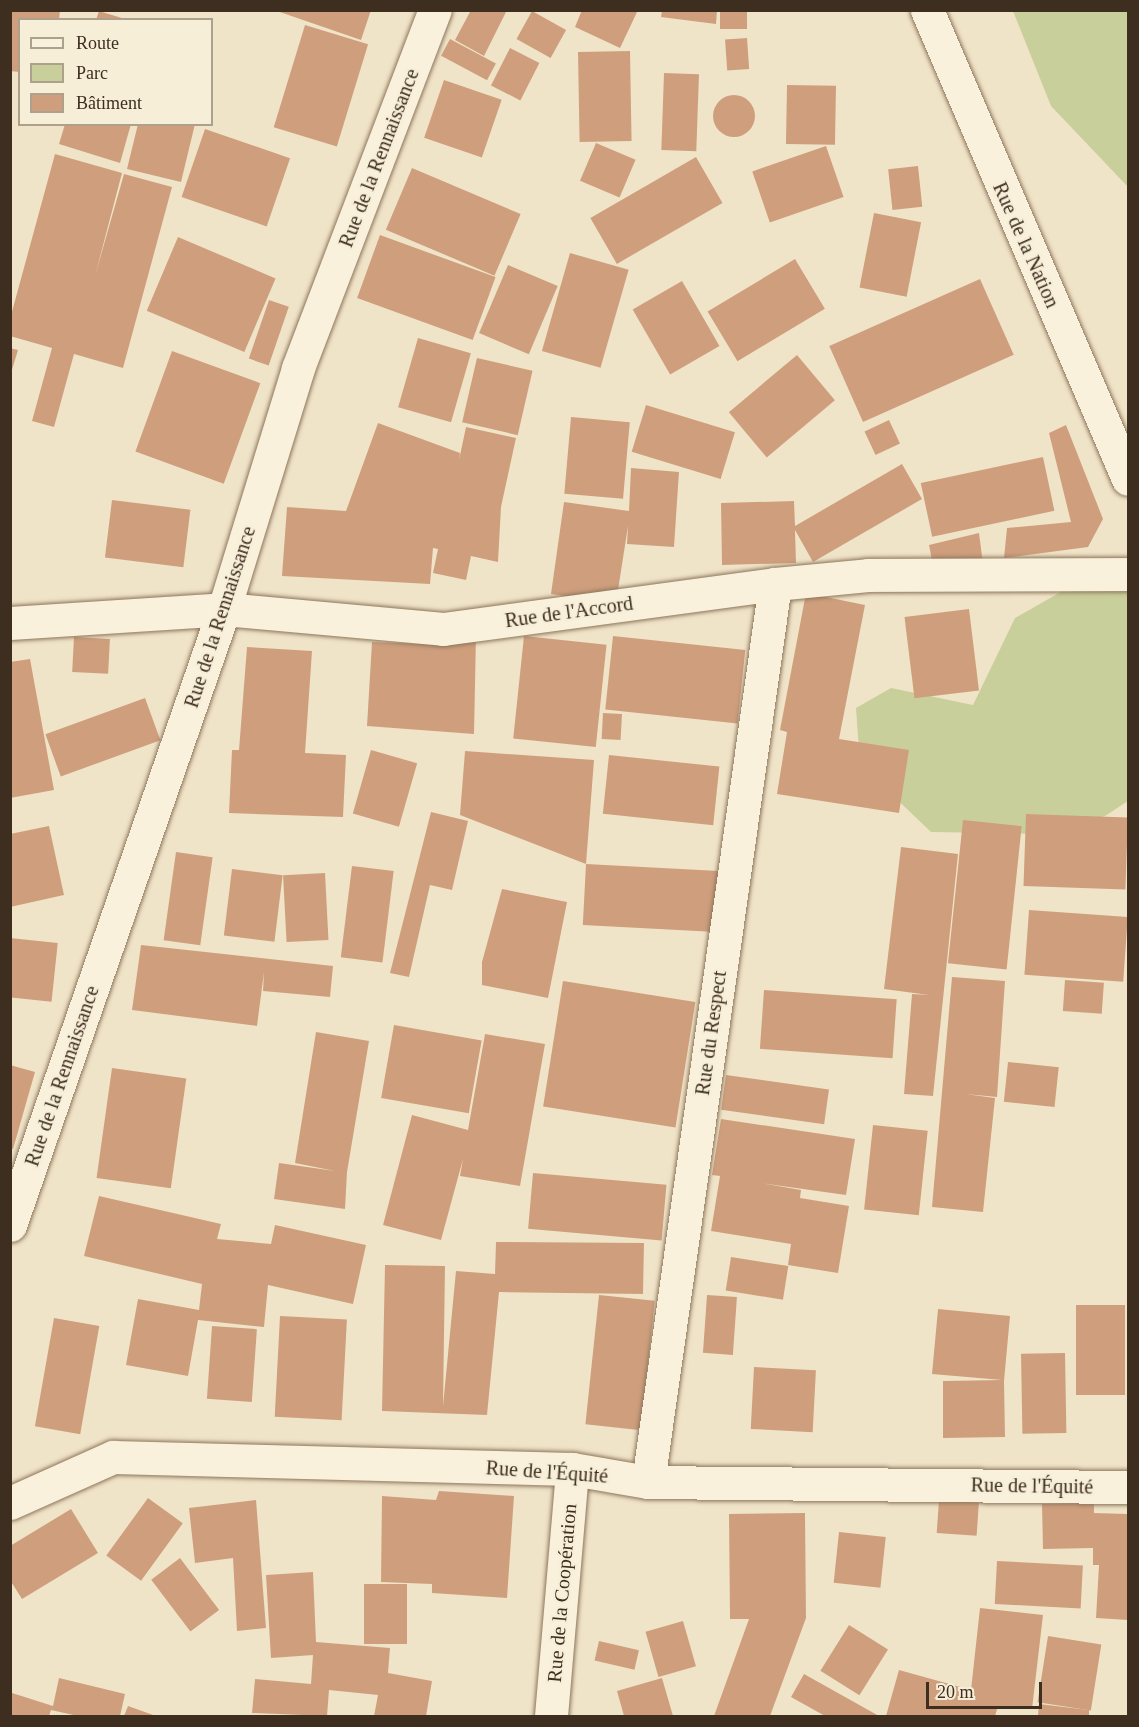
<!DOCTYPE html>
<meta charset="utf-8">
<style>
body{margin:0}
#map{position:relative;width:1139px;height:1727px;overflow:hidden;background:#f0e4c8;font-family:"Times New Roman",serif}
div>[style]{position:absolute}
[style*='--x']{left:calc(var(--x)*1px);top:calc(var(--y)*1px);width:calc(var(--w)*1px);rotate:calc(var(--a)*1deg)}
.green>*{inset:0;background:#c9cf9b}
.building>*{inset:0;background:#cf9f7d;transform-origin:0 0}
.round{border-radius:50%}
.roads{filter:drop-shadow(0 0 2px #8d765c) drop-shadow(0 0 2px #8d765c)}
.street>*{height:33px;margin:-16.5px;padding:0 16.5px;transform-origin:16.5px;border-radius:16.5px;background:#faf1dc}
span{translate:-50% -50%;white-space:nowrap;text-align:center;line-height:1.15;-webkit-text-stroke:4.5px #f7eed8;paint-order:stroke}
.street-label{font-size:20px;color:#3d2e20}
.frame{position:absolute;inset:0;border:12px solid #3d2e20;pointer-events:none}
.legend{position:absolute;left:18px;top:18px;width:195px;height:108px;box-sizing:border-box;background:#f7eed8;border:2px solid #ada18e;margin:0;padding:8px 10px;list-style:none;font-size:18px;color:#3d2e20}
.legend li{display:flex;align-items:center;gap:12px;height:30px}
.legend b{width:30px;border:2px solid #ada18e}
.scale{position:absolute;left:926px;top:1682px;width:116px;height:27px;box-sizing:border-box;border:3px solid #3d2e20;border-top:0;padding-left:8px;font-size:18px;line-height:21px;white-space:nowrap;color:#3d2e20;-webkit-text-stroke:4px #f7eed8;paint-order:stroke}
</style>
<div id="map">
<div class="green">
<i style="clip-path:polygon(1013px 11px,1128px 11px,1128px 187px,1051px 106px)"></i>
<i style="clip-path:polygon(1094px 573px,1128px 585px,1128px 801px,1105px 816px,1040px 834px,931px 832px,860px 764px,856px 708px,891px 688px,973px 705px,1015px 618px)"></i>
</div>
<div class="building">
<i style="clip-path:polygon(10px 10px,60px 10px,59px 20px,20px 20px,20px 72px,10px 71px)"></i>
<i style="clip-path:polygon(274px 10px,371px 10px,361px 40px)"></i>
<i style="clip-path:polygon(471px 10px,507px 10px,484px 56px,455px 40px)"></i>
<i style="clip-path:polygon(582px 10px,638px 10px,620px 48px,575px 27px)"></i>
<i style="clip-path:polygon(662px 10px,717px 10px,716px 24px,661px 17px)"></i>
<i style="left:720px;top:10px;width:27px;height:19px"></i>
<i style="clip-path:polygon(99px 11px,125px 19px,125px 20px,96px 20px)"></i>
<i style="left:532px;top:11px;width:39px;height:32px;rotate:29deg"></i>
<i style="left:305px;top:25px;width:66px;height:107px;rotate:17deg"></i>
<i style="left:747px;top:38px;width:31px;height:22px;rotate:86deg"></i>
<i style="left:450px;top:39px;width:52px;height:19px;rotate:28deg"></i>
<i style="left:510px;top:48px;width:33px;height:42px;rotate:27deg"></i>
<i style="left:630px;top:51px;width:90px;height:52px;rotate:89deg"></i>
<i style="left:664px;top:73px;width:35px;height:77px;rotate:2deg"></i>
<i style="left:444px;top:80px;width:61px;height:61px;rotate:19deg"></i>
<i style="left:787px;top:85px;width:49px;height:59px;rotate:1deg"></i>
<i class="round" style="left:713px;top:95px;width:42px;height:42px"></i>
<i style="clip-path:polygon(65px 124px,131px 124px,120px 163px,59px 144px)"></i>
<i style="clip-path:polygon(138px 124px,195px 124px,181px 182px,127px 169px)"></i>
<i style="left:205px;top:129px;width:90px;height:72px;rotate:19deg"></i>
<i style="left:596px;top:143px;width:43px;height:41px;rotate:23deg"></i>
<i style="left:826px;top:146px;width:54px;height:78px;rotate:71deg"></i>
<i style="clip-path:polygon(55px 154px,122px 173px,95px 276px,124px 174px,172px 187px,123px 368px,74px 354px,54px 427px,32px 421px,52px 348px,10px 336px,10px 319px)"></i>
<i style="left:696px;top:157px;width:53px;height:122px;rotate:60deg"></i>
<i style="left:918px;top:166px;width:41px;height:30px;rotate:84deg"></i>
<i style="left:412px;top:168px;width:118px;height:67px;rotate:23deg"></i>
<i style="left:874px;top:213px;width:48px;height:76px;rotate:11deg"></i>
<i style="left:380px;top:235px;width:123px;height:67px;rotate:20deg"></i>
<i style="left:178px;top:237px;width:106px;height:80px;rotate:23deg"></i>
<i style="left:570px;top:253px;width:61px;height:102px;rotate:16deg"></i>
<i style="left:795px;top:259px;width:58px;height:102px;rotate:59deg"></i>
<i style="left:508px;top:265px;width:54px;height:74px;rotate:23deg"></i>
<i style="left:980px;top:279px;width:83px;height:165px;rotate:66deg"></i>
<i style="left:682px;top:281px;width:75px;height:57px;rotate:60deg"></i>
<i style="left:269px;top:300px;width:21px;height:62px;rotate:19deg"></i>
<i style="left:418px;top:338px;width:55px;height:72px;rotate:16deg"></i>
<i style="clip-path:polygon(10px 348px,18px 350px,11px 373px,10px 373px)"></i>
<i style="left:172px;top:351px;width:94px;height:107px;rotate:20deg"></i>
<i style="left:797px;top:355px;width:59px;height:89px;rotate:50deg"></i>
<i style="left:477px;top:358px;width:57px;height:66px;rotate:13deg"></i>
<i style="left:646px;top:405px;width:93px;height:49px;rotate:17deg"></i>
<i style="left:571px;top:417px;width:59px;height:77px;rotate:5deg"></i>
<i style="left:889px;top:420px;width:26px;height:27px;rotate:65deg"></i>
<i style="clip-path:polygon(378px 423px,460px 453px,459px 460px,466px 427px,516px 438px,501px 507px,498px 562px,471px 556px,466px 580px,433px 573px,438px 549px,433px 548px,430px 584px,282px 576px,287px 507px,346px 511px)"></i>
<i style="clip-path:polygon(1066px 425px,1103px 519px,1088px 547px,1004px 558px,1007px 528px,1071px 522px,1049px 433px)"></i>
<i style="left:1043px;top:457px;width:55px;height:125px;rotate:78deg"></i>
<i style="clip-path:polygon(902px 464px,922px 499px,813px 562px,795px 530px,796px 563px,722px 565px,721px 503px,794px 501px,795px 526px)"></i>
<i style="clip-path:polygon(631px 468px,679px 472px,674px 547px,627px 544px,628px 526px,616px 603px,551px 594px,564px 502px,629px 511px)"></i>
<i style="left:112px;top:500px;width:79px;height:58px;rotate:7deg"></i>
<i style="clip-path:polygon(979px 533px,983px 564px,933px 565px,929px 545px)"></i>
<i style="clip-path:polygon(806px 593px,865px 605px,839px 739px,909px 750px,899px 813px,777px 794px,787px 732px,780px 730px)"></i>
<i style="left:969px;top:609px;width:82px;height:65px;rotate:83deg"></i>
<i style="clip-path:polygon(448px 635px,476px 635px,474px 734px,367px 726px,372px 642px,448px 645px)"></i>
<i style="left:524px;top:636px;width:83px;height:103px;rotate:6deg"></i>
<i style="left:613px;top:636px;width:133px;height:74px;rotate:6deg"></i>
<i style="left:74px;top:637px;width:36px;height:35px;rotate:3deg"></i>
<i style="clip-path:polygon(247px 647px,312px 651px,305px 753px,346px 755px,343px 817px,229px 813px,232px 750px,239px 750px)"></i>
<i style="clip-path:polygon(30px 659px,54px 790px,10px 798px,10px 662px)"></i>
<i style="left:145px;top:698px;width:45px;height:106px;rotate:70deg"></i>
<i style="left:603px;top:713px;width:19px;height:26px;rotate:3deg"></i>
<i style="left:371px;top:750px;width:48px;height:66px;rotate:16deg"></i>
<i style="clip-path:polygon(465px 751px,594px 760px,586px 864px,460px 815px)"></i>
<i style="left:609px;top:755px;width:111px;height:59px;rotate:6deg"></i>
<i style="clip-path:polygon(431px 812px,468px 821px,452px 890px,430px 885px,409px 977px,390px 973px)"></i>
<i style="left:1026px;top:814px;width:102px;height:72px;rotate:2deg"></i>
<i style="left:963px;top:820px;width:59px;height:144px;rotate:6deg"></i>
<i style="clip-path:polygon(49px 826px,64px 895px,10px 907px,10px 834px)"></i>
<i style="clip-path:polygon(901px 847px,958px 854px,933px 1096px,904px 1094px,912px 994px,929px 995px,884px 989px)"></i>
<i style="left:176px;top:852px;width:37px;height:89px;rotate:8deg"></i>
<i style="left:586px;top:864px;width:133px;height:61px;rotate:3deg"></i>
<i style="left:352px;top:866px;width:42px;height:92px;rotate:7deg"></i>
<i style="left:232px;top:869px;width:51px;height:67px;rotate:7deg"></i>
<i style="left:325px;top:873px;width:67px;height:42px;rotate:87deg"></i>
<i style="clip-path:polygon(502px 889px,567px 902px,548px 998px,482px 985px,482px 962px)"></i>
<i style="left:1029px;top:910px;width:99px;height:65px;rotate:4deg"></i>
<i style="left:10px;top:938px;width:48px;height:59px;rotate:6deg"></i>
<i style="clip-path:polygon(141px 945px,333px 966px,330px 997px,263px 991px,264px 972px,257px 1026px,132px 1010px)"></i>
<i style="clip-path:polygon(952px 977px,1005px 981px,997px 1097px,965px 1094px,995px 1098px,983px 1212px,932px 1207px)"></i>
<i style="left:1065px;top:980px;width:39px;height:31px;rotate:4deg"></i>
<i style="left:563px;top:981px;width:134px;height:127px;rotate:9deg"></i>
<i style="left:764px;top:990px;width:133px;height:59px;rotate:4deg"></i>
<i style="left:394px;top:1025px;width:89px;height:74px;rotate:10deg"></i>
<i style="clip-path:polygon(316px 1032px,369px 1041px,347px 1172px,345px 1209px,274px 1199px,279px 1163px,335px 1171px,295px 1163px)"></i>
<i style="clip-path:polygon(485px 1034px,545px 1044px,520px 1186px,460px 1176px,463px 1159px,441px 1240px,383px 1225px,412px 1115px,468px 1130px)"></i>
<i style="left:1008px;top:1062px;width:51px;height:40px;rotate:6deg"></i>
<i style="clip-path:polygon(10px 1065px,35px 1072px,13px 1149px,10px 1148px)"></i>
<i style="left:112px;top:1068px;width:75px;height:111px;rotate:8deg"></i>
<i style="left:726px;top:1075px;width:104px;height:35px;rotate:8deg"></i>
<i style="clip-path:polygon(721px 1119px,855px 1139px,846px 1195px,761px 1183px,801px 1190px,800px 1198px,849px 1206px,838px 1273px,788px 1265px,791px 1244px,711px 1231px,720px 1176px,712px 1175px)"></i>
<i style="left:873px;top:1125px;width:55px;height:85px;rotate:6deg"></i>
<i style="left:533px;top:1173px;width:134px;height:56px;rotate:5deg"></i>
<i style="clip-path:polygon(99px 1196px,221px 1224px,217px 1239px,271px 1244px,275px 1225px,366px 1245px,353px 1304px,268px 1285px,264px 1327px,198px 1320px,188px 1376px,126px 1365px,138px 1299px,199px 1310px,202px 1284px,84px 1256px)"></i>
<i style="clip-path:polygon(496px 1242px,644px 1243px,643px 1294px,499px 1292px,487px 1415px,382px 1411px,385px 1265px,445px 1266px,443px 1406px,456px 1271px,495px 1274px)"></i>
<i style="left:731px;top:1257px;width:58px;height:34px;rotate:9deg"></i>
<i style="left:599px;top:1295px;width:56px;height:130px;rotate:6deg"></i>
<i style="left:707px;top:1295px;width:30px;height:58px;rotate:4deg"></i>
<i style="left:1076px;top:1305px;width:49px;height:90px"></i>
<i style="clip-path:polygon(938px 1309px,1010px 1316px,1004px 1381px,1005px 1437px,943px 1438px,943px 1381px,1002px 1380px,932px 1374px)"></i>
<i style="left:280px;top:1316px;width:67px;height:101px;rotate:3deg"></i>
<i style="left:54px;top:1318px;width:46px;height:110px;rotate:10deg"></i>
<i style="left:212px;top:1326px;width:45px;height:73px;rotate:4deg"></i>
<i style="left:1065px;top:1353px;width:80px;height:44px;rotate:89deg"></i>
<i style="left:754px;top:1367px;width:62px;height:62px;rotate:3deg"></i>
<i style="clip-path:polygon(439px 1491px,514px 1496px,507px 1598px,432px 1593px,432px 1584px,381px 1582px,382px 1496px,436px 1500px)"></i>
<i style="left:148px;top:1498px;width:43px;height:71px;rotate:36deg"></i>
<i style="clip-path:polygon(256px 1500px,266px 1628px,237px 1631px,233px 1558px,195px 1563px,189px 1508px)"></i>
<i style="left:939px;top:1500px;width:40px;height:33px;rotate:4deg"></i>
<i style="clip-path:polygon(1094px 1503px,1094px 1513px,1128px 1514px,1128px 1620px,1096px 1618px,1099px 1565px,1093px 1565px,1093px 1548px,1043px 1549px,1042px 1504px)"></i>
<i style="clip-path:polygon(71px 1509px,98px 1553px,22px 1599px,10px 1580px,10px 1546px)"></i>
<i style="clip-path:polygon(805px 1513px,806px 1618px,770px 1716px,714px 1716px,749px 1619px,730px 1619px,729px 1514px)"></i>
<i style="left:839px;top:1532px;width:47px;height:51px;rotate:6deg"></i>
<i style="left:180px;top:1558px;width:65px;height:36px;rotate:53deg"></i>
<i style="left:997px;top:1561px;width:86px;height:43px;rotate:3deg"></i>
<i style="clip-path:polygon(313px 1572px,316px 1642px,390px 1648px,388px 1673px,432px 1681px,426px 1716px,374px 1716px,378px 1695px,329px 1690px,327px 1716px,252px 1713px,255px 1679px,311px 1684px,313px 1655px,271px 1658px,266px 1575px)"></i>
<i style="left:364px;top:1584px;width:43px;height:60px"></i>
<i style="clip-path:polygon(980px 1608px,1043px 1615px,1032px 1709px,998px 1706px,995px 1716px,886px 1716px,899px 1670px,971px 1690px)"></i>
<i style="left:683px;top:1621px;width:47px;height:39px;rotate:74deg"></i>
<i style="left:849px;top:1625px;width:46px;height:54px;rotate:32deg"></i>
<i style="left:1048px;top:1636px;width:54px;height:67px;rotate:9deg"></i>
<i style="left:599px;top:1641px;width:41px;height:20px;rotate:13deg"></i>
<i style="clip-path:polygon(804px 1674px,879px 1716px,825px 1716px,791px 1697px)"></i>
<i style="clip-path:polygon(59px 1678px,125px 1694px,120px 1716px,78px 1716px,51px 1710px,49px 1716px,10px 1716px,12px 1693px,53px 1706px)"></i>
<i style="clip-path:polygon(662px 1678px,673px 1716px,624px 1716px,617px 1691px)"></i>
<i style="clip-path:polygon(1039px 1704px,1089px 1710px,1089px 1716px,1038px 1716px)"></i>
<i style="clip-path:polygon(128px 1706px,156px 1716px,124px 1716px)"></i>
</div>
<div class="roads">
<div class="street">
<i style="--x:927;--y:10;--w:510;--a:66.8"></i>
<i style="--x:10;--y:623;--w:214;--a:-3.7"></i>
<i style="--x:224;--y:609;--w:220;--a:5.2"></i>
<i style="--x:443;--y:629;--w:335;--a:-7.7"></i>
<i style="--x:775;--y:584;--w:93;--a:-5.5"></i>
<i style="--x:868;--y:575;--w:260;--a:-0.2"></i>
<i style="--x:10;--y:1225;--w:652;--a:-70.84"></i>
<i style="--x:224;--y:609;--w:252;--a:-72.9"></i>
<i style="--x:298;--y:368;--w:383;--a:-69.1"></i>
<i style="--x:648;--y:1482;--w:907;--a:-81.95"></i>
<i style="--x:10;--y:1503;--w:113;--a:-24.1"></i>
<i style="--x:113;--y:1457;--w:459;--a:1.5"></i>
<i style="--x:572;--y:1469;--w:77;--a:9.7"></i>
<i style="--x:648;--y:1482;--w:480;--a:0.6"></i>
<i style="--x:551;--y:1716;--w:248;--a:-85.1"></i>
</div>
</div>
<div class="street-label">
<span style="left:379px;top:158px;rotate:-69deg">Rue de la Rennaissance</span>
<span style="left:1026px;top:245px;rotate:66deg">Rue de la Nation</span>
<span style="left:569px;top:612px;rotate:-8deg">Rue de l'Accord</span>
<span style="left:220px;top:617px;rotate:-72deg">Rue de la Rennaissance</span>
<span style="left:711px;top:1033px;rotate:-82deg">Rue du Respect</span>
<span style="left:62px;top:1076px;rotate:-71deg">Rue de la Rennaissance</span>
<span style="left:547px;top:1472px;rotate:4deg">Rue de l'Équité</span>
<span style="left:1032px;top:1486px;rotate:1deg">Rue de l'Équité</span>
<span style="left:562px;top:1593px;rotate:-85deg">Rue de la Coopération</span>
</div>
<div class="frame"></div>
<ul class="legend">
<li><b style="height:8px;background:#faf1dc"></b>Route</li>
<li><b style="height:16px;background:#c9cf9b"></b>Parc</li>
<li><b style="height:16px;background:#cf9f7d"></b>Bâtiment</li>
</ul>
<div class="scale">20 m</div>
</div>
